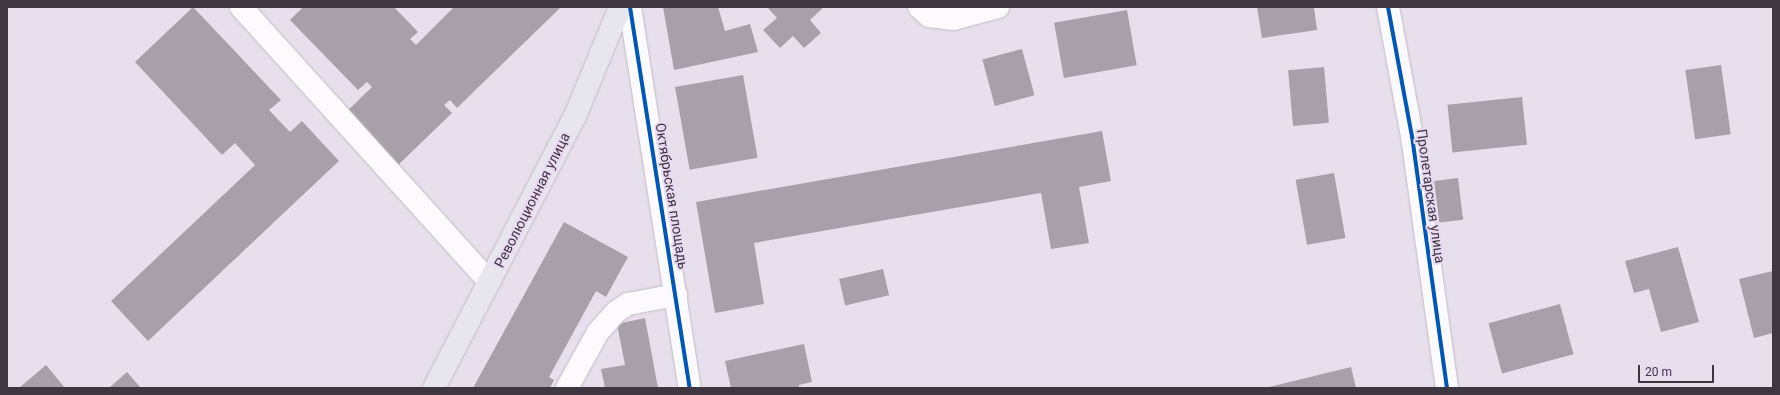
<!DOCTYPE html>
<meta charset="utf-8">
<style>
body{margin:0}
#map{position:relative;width:1780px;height:395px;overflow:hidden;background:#e8dfec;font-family:Roboto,sans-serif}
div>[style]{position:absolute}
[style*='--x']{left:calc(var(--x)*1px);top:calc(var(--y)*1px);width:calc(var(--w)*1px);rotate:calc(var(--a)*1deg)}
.building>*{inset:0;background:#a99fa8;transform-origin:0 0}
.roads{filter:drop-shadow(0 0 1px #c3bcc7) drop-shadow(0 0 1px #c3bcc7)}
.minor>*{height:22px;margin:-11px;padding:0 11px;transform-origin:11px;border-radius:11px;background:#fcfafc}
.major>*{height:22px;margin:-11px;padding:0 11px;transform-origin:11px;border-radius:11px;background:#e7e6ef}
.cycleway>*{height:4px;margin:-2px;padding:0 2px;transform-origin:2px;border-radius:2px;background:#0057b8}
span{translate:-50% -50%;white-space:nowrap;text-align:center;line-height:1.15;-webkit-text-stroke:4px #e9d9f2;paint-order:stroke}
.street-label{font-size:14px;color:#3e3741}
.frame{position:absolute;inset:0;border:8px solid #3e3741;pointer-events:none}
.scale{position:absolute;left:1638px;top:365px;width:76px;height:18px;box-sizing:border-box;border:2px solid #3e3741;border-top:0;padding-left:5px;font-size:12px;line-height:14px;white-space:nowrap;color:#3e3741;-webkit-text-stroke:3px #e9d9f2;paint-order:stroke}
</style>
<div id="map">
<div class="building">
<i style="clip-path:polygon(193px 7px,281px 100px,269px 110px,290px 132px,302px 121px,339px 161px,148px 341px,111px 301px,255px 165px,235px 143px,222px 155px,135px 62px)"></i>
<i style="clip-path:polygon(303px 7px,394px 7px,418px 32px,410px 39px,416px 45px,454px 7px,561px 7px,457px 108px,450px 100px,444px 105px,452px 113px,394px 169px,342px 116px,372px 87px,367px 82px,358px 90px,290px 20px)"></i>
<i style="clip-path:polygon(663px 7px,718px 7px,725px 31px,750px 24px,758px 52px,674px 70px)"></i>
<i style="clip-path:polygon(767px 7px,824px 7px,810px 20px,821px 33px,804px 48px,793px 36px,780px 48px,763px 30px,777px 18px)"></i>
<i style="clip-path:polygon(1257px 7px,1314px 7px,1317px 30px,1262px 38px)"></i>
<i style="left:1127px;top:10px;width:56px;height:74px;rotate:80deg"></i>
<i style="left:1022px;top:49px;width:48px;height:41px;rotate:75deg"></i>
<i style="left:1721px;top:65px;width:70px;height:36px;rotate:82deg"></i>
<i style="left:1324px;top:67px;width:56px;height:36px;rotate:85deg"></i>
<i style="left:743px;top:75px;width:84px;height:69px;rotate:80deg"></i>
<i style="left:1522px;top:97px;width:48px;height:75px;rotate:84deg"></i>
<i style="clip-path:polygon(1102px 131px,1111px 181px,1079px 187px,1089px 243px,1051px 249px,1041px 193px,754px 243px,764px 304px,715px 313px,696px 202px)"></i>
<i style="left:1334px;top:173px;width:66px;height:39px;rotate:80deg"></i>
<i style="left:1458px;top:178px;width:42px;height:24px;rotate:83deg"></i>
<i style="clip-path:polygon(564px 222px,628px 257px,618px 275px,606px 297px,596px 291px,549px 377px,554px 380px,550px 388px,473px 388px)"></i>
<i style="clip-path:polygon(1678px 247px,1699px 322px,1661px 332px,1649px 289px,1634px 293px,1625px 261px)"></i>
<i style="left:883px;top:269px;width:27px;height:45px;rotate:77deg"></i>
<i style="clip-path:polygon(1773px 271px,1773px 333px,1754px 338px,1739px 279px)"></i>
<i style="left:1560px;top:304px;width:52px;height:74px;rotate:75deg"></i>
<i style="clip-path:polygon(645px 318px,658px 388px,605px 388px,601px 369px,625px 365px,617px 324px)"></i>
<i style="clip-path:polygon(804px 344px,812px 382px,799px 385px,799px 388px,731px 388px,725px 361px)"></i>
<i style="clip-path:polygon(46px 365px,65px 388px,19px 388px)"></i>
<i style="clip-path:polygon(1351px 367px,1356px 388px,1269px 388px,1269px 387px)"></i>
<i style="clip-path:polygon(127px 372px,141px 388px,109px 388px)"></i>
</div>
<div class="roads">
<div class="minor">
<i style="--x:241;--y:7;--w:370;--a:47.9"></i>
<i style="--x:630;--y:7;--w:386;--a:81.1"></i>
<i style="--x:919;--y:7;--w:13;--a:42"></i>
<i style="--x:929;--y:16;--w:25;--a:7"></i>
<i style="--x:954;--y:19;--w:46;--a:-15.3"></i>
<i style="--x:1388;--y:7;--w:131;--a:79.5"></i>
<i style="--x:1412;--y:136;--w:254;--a:82.1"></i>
<i style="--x:567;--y:388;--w:64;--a:-61"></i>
<i style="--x:598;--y:332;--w:27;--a:-48"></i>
<i style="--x:616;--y:312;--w:14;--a:-34"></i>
<i style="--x:628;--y:304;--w:49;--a:-10.6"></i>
</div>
<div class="major">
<i style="--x:434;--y:388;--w:309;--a:-62.6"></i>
<i style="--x:576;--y:114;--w:116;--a:-67.6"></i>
</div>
</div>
<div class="cycleway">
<i style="--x:630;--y:7;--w:386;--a:81.1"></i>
<i style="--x:1388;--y:7;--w:131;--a:79.5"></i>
<i style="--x:1412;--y:136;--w:254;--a:82.1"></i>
</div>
<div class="street-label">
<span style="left:672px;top:196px;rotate:81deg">Октябрьская площадь</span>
<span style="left:1431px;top:196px;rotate:82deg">Пролетарская улица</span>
<span style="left:532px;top:200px;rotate:-63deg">Революционная улица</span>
</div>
<div class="frame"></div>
<div class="scale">20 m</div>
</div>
